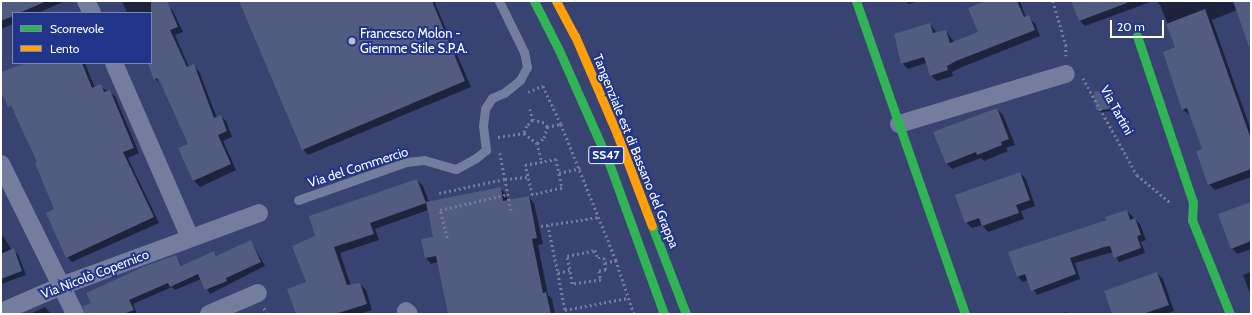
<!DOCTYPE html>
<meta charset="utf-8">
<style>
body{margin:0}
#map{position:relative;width:1252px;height:315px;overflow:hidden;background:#384371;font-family:Cabin,sans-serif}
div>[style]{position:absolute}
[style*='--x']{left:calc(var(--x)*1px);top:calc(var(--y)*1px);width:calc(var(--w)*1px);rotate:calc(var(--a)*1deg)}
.shadow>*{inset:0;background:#0007}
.building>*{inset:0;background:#525b80;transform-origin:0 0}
.path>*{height:2.5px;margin-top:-1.25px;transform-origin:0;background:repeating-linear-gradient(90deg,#747d9e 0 2px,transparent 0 5px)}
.lane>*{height:9px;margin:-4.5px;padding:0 4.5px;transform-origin:4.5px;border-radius:4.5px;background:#747d9e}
.street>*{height:18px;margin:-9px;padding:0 9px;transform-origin:9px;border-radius:9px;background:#747d9e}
.fast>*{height:9px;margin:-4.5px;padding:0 4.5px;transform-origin:4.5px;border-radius:4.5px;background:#30b455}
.slow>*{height:9px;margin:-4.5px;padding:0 4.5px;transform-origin:4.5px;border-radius:4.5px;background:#ff9f0a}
.dots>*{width:11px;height:11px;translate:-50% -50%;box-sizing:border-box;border:2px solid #203589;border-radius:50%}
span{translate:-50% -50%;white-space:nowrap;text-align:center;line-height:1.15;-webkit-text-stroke:4px #203589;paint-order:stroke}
.shield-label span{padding:1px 3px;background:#203589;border:1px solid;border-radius:3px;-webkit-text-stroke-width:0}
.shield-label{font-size:12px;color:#fff;font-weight:700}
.poi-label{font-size:13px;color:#fff}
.left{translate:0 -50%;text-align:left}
.street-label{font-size:13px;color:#fff}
.frame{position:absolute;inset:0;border:2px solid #fff;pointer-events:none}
.legend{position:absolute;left:12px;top:12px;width:140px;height:52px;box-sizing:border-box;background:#203589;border:1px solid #7986b8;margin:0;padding:5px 7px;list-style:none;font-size:12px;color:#fff}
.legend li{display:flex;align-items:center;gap:8px;height:20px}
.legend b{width:20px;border:1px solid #7986b8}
.scale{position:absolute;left:1110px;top:20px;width:54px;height:18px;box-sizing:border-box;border:2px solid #fff;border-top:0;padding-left:5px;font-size:12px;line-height:14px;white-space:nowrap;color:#fff;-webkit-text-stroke:3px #203589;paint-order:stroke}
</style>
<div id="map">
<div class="shadow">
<i style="clip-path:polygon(1px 1px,65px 1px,38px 13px,13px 13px,13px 24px,1px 29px)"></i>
<i style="clip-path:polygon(122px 1px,164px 1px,173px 11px,183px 32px,175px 35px,189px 67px,193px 65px,199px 71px,217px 118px,220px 116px,226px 121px,232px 137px,223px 141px,236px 170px,200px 187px,194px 181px,180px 148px,189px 144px,162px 84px,155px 79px,151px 58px,151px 13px,127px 13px)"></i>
<i style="clip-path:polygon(240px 1px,434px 1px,471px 87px,308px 155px,303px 149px)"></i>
<i style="clip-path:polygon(905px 1px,919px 1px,909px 4px)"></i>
<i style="clip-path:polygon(989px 1px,1020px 1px,1026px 17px,1035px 23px,1040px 36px,962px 67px,952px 72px,953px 76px,937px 81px,931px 75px,926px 63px,908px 69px,902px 63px,930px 24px,937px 33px,946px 31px,954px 42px,979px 33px)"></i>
<i style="clip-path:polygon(1072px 1px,1153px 1px,1085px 26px,1079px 20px)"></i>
<i style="clip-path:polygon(1156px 1px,1251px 1px,1251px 51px,1237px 10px,1212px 20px,1251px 130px,1251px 177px,1215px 190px,1209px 184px,1203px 150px,1190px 115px,1182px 109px,1177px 47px,1160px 5px)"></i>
<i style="clip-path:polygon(29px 63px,85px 63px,95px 88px,100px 86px,115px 96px,139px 153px,128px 158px,159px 223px,72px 262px,67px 257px,56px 210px,39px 162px,1px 87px,1px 73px)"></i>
<i style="clip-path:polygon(1109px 91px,1113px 111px,1099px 112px,1095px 92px)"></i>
<i style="clip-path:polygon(997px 109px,1003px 115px,1015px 145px,1006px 148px,1008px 151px,984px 161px,981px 158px,952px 169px,946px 163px)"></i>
<i style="clip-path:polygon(1020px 173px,1026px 179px,1035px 206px,1021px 211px,1024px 219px,988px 232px,982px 225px,972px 228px,966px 222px)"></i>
<i style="clip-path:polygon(417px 180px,423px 186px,429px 202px,500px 188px,506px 194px,508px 202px,529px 197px,534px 203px,543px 244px,538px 245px,548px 295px,552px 299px,555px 314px,449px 314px,438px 262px,431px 264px,426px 258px,422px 240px,434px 238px,428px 210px,375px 229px,379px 240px,340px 253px,351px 286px,360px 284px,366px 290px,372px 310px,360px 314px,297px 314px,317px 237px)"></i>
<i style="clip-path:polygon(1251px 203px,1251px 249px,1237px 254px,1232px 248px)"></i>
<i style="clip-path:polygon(1127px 211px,1140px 224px,1146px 240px,1141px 242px,1145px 253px,1119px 262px,1113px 252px,1075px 263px,1080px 279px,1037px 295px,1028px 280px,1023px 282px,1017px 276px)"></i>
<i style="clip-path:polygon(1px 233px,12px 250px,18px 254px,26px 275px,1px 284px)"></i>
<i style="clip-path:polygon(251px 241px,265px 266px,210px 294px,201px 279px,175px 290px,172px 287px,133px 304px,137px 314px,92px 314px,176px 256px,182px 266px,214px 252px,217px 256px)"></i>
<i style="clip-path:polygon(1251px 272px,1251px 296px,1243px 275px)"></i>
<i style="clip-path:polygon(1157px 273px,1163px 279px,1174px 311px,1165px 314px,1113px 314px)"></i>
<i style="clip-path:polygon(45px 307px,51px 314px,30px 314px)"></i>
<i style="clip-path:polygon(1066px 312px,1068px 314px,1060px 314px)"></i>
</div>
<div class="building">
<i style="clip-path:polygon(1px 1px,47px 1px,19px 13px,13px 13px,13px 16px,1px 21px)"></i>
<i style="clip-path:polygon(151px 1px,167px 1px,178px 27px,170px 30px,187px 67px,194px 64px,214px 118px,221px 115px,227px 131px,218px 135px,231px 164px,193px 181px,178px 148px,188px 144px,161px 84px,157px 78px,154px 80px,148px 64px,151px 63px)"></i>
<i style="clip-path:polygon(239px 1px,432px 1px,465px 81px,302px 150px)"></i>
<i style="clip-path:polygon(985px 1px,1017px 1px,1024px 17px,1029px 15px,1035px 30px,956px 61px,947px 66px,948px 70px,930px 76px,924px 57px,901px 64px,894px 34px,930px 23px,933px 33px,946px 30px,950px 43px,978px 32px,968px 8px)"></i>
<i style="clip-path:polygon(1071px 1px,1127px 1px,1127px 3px,1079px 21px)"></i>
<i style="clip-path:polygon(1233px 1px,1251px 1px,1251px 47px,1249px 47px)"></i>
<i style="clip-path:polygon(1205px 9px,1251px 139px,1251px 169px,1208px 185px,1196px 151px,1202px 149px,1187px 108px,1182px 110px,1163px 52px,1175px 47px,1166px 24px)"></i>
<i style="clip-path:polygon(26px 63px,82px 63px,92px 88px,101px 84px,104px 92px,110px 90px,134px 148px,123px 152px,154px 217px,66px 258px,46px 213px,54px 209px,35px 163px,37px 162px,11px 106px,8px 107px,1px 92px,1px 72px)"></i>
<i style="left:1109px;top:90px;width:19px;height:15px;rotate:84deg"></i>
<i style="clip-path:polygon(997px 108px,1009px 139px,1001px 142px,1002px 145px,977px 155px,976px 152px,946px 164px,933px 132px)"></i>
<i style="clip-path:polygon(1020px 172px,1030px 200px,1016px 205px,1019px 213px,982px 226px,979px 218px,965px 223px,955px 195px)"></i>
<i style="clip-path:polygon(417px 179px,426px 203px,370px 223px,374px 234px,334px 247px,347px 285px,360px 283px,367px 304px,335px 314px,296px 314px,287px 289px,306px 282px,292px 246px,315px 236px,309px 216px)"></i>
<i style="clip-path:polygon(501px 187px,503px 201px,529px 196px,537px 238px,532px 239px,543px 293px,546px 292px,551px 314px,448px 314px,436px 256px,425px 258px,421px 239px,433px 237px,426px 202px)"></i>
<i style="clip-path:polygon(1251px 202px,1251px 241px,1231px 249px,1218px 214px)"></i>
<i style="clip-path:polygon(1127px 210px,1130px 220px,1135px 218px,1141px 235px,1137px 236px,1141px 248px,1114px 258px,1110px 246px,1104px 247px,1070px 258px,1076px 274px,1031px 291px,1025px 274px,1017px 277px,1008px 252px,1107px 220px,1105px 217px)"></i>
<i style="clip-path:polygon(251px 240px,261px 262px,226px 278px,227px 281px,205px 290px,198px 274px,170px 287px,168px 283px,129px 300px,134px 310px,123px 314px,85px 314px,83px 306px,91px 303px,86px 293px,143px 267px,176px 255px,181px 266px,214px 251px,216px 256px)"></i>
<i style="clip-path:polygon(14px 248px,22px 271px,1px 279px,1px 254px)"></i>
<i style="clip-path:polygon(1157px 272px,1169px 305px,1143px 314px,1112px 314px,1104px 291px)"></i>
</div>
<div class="path">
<i style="--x:1053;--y:1;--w:46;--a:73.5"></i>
<i style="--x:1066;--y:45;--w:11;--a:90"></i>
<i style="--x:1083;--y:78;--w:111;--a:60.9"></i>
<i style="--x:1137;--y:175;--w:45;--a:39.6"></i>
<i style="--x:528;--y:92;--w:16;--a:-22"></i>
<i style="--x:543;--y:86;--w:42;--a:64.7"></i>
<i style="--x:561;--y:124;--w:147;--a:68"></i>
<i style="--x:616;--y:260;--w:57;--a:71.6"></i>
<i style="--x:530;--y:109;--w:11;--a:75"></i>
<i style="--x:547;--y:127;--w:14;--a:-12"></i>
<i style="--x:498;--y:137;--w:26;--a:-9"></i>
<i style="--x:524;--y:133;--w:16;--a:38"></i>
<i style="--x:537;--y:143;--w:9;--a:-36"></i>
<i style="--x:544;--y:138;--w:11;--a:-75"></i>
<i style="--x:547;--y:127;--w:5;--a:-127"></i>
<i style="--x:544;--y:123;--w:11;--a:-165"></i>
<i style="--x:533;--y:120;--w:8;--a:135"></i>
<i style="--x:527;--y:126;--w:8;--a:113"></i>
<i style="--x:537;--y:143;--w:20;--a:75"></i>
<i style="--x:500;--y:153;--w:26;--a:79"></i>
<i style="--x:505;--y:179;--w:22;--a:-5"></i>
<i style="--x:556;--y:159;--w:30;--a:78"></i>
<i style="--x:562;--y:188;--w:31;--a:167"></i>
<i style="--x:532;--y:195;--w:31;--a:-103"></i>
<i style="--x:525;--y:165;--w:32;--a:-11"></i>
<i style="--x:559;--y:173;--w:22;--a:-13"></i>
<i style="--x:439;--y:193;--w:67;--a:-12"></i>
<i style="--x:505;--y:179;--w:32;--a:79"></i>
<i style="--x:548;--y:225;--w:49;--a:78.2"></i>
<i style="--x:558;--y:273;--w:12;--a:-14"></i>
<i style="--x:541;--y:226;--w:59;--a:-8.8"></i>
<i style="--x:447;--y:238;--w:29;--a:-104"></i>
<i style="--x:440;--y:210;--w:70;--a:-13.2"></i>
<i style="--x:605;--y:263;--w:7;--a:82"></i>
<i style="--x:606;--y:270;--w:7;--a:172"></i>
<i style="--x:599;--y:271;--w:9;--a:77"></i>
<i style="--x:601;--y:280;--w:29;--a:172"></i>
<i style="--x:572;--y:284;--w:28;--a:-100"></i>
<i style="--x:567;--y:256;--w:29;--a:-12"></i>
<i style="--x:595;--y:250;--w:9;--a:69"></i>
<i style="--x:598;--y:258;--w:6;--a:0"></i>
<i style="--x:604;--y:258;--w:5;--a:79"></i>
<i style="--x:605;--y:263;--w:11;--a:-15"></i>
<i style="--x:558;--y:273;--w:38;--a:79"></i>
<i style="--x:565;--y:310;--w:64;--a:-10.8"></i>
<i style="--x:264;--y:308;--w:7;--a:63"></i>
</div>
<div class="lane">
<i style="--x:298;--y:200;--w:114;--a:-19.4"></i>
<i style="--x:406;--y:162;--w:18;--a:-6"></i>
<i style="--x:424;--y:160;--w:33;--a:16"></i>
<i style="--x:456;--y:169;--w:23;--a:-29"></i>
<i style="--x:476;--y:158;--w:13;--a:-39"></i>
<i style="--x:486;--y:150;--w:24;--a:-97"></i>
<i style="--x:483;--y:126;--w:17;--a:-83"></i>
<i style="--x:485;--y:109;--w:13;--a:-58"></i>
<i style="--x:492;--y:98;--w:13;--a:-23"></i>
<i style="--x:504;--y:93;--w:21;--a:-39"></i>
<i style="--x:520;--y:80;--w:15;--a:-62"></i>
<i style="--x:527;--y:67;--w:15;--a:-101"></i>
<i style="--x:524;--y:52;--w:57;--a:-116.1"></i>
</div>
<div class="street">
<i style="--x:86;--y:1;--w:13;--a:63"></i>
<i style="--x:114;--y:63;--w:191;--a:66.5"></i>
<i style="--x:899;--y:124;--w:174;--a:-16.7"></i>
<i style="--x:1;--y:164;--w:167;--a:63.7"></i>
<i style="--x:406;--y:311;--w:4;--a:45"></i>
<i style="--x:1;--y:312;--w:65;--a:-23.4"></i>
<i style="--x:61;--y:286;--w:211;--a:-20.2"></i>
<i style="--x:209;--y:314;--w:53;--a:-23.2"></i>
</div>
<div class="fast">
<i style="--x:534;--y:1;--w:55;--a:63"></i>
<i style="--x:559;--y:50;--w:124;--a:66.1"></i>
<i style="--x:609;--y:163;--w:161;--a:70"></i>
<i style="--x:856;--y:1;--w:331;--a:70.8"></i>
<i style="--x:1137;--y:36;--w:175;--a:71.4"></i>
<i style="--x:1193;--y:202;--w:18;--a:93"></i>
<i style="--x:1192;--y:220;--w:101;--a:68"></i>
<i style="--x:652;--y:226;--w:94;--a:68.9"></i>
</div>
<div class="slow">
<i style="--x:556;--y:1;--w:40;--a:62"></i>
<i style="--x:575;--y:36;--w:107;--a:66.8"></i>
<i style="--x:617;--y:134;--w:98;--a:69.2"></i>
</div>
<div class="dots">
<i style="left:352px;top:41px;background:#b9bdcd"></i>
</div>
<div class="shield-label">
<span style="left:606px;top:155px">SS47</span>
</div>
<div class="poi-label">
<span class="left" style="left:360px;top:41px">Francesco Molon -<br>Giemme Stile S.P.A.</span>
</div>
<div class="street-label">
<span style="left:1117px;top:110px;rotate:61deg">Via Tartini</span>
<span style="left:636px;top:151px;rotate:68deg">Tangenziale est di Bassano del Grappa</span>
<span style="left:358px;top:167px;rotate:-18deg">Via del Commercio</span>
<span style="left:95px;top:274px;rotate:-21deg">Via Nicolò Copernico</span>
</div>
<div class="frame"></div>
<ul class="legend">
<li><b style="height:5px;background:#30b455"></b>Scorrevole</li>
<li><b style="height:5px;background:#ff9f0a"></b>Lento</li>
</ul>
<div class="scale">20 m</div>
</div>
